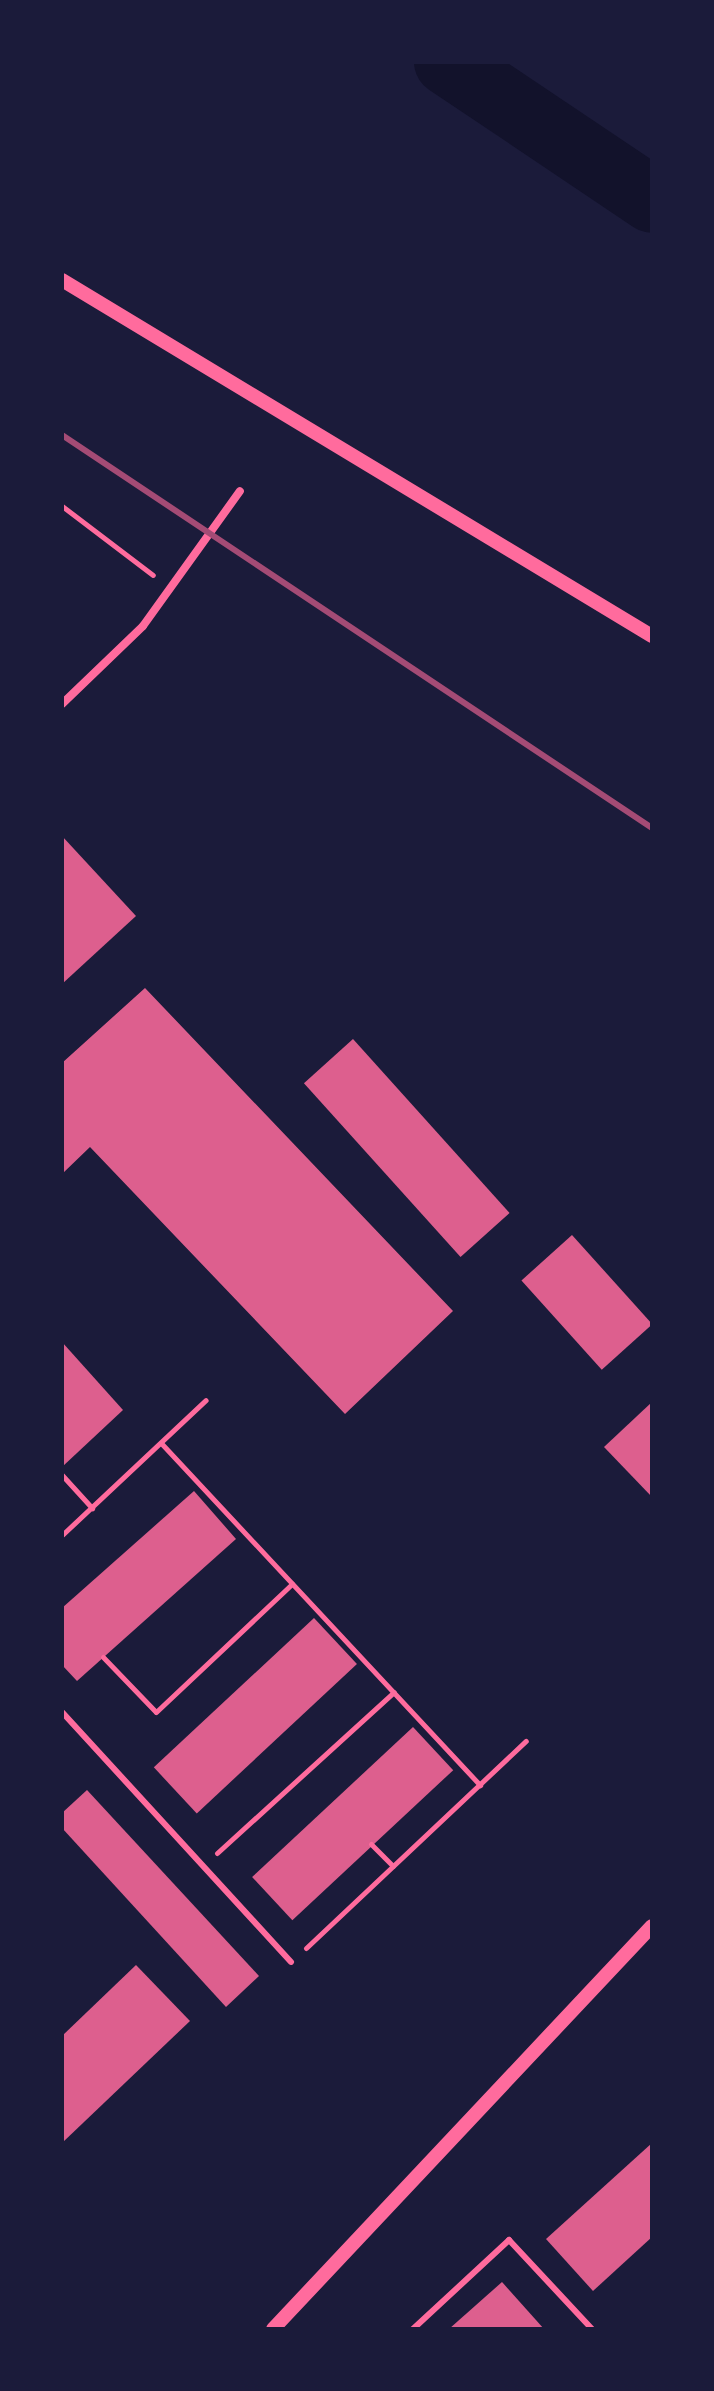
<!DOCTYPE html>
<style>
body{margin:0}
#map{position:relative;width:714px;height:2391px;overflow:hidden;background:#1b1b3a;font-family:"Open Sans",sans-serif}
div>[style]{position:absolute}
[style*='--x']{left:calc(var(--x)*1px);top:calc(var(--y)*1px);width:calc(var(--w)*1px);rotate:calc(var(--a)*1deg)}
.river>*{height:66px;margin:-33px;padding:0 33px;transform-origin:33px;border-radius:33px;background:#12122b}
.building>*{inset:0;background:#dd5f8e;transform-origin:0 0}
.path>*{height:5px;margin:-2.5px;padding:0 2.5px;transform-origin:2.5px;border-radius:2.5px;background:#ff6b9d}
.service>*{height:6px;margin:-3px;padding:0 3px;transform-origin:3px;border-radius:3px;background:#ff6b9d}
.minor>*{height:8px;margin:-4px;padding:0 4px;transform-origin:4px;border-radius:4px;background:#ff6b9d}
.tertiary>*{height:14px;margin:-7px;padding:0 7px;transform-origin:7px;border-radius:7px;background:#ff6b9d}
.rail>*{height:6px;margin:-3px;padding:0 3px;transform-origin:3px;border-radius:3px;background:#a44b75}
span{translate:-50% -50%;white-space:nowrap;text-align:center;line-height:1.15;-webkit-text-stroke:8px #1b1b3a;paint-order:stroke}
.frame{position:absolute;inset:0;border:64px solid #1b1b3a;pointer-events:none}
</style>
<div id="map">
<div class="river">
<i style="--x:447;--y:62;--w:247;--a:33.9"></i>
</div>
<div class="building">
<i style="clip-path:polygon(62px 836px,136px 916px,62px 984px)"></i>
<i style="clip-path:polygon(145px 988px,453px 1311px,345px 1414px,90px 1147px,62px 1174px,62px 1063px)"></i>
<i style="left:353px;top:1039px;width:234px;height:66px;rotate:48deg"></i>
<i style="left:572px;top:1235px;width:120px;height:68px;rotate:48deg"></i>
<i style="clip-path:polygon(62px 1342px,123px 1410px,62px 1467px)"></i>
<i style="clip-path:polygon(652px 1402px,652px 1497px,604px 1447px)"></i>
<i style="clip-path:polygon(194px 1491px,236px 1539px,77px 1681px,62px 1665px,62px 1608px)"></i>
<i style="left:314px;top:1618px;width:63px;height:219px;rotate:47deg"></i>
<i style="left:413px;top:1727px;width:59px;height:220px;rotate:47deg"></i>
<i style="clip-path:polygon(87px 1790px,259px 1976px,226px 2007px,62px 1828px,62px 1813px)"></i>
<i style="clip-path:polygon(136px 1965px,190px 2021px,62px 2143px,62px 2036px)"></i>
<i style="clip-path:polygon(652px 2143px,652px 2237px,593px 2291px,546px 2239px)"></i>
<i style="clip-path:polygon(502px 2282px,544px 2329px,449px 2329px)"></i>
</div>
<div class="path">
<i style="--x:62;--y:506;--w:114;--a:37.2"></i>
<i style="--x:161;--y:1443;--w:468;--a:47"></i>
<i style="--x:62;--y:1475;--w:45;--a:47.7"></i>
<i style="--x:62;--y:1535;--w:197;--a:-43.2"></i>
<i style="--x:103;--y:1657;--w:76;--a:46.1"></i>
<i style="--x:156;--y:1712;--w:187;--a:-43.3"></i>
<i style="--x:371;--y:1844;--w:31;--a:45"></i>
<i style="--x:217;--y:1853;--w:239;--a:-42.3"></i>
<i style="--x:306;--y:1948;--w:302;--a:-43.3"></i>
</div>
<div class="service">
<i style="--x:62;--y:1712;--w:339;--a:47.5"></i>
<i style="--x:413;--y:2329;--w:131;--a:-42.8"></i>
<i style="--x:509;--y:2240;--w:122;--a:47"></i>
</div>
<div class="minor">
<i style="--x:62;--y:704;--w:112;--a:-43.9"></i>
<i style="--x:143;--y:626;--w:166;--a:-54.3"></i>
</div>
<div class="tertiary">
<i style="--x:62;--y:280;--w:689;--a:31.11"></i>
<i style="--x:273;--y:2329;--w:553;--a:-46.76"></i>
</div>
<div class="rail">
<i style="--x:62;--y:435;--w:709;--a:33.67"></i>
</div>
<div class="frame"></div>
</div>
